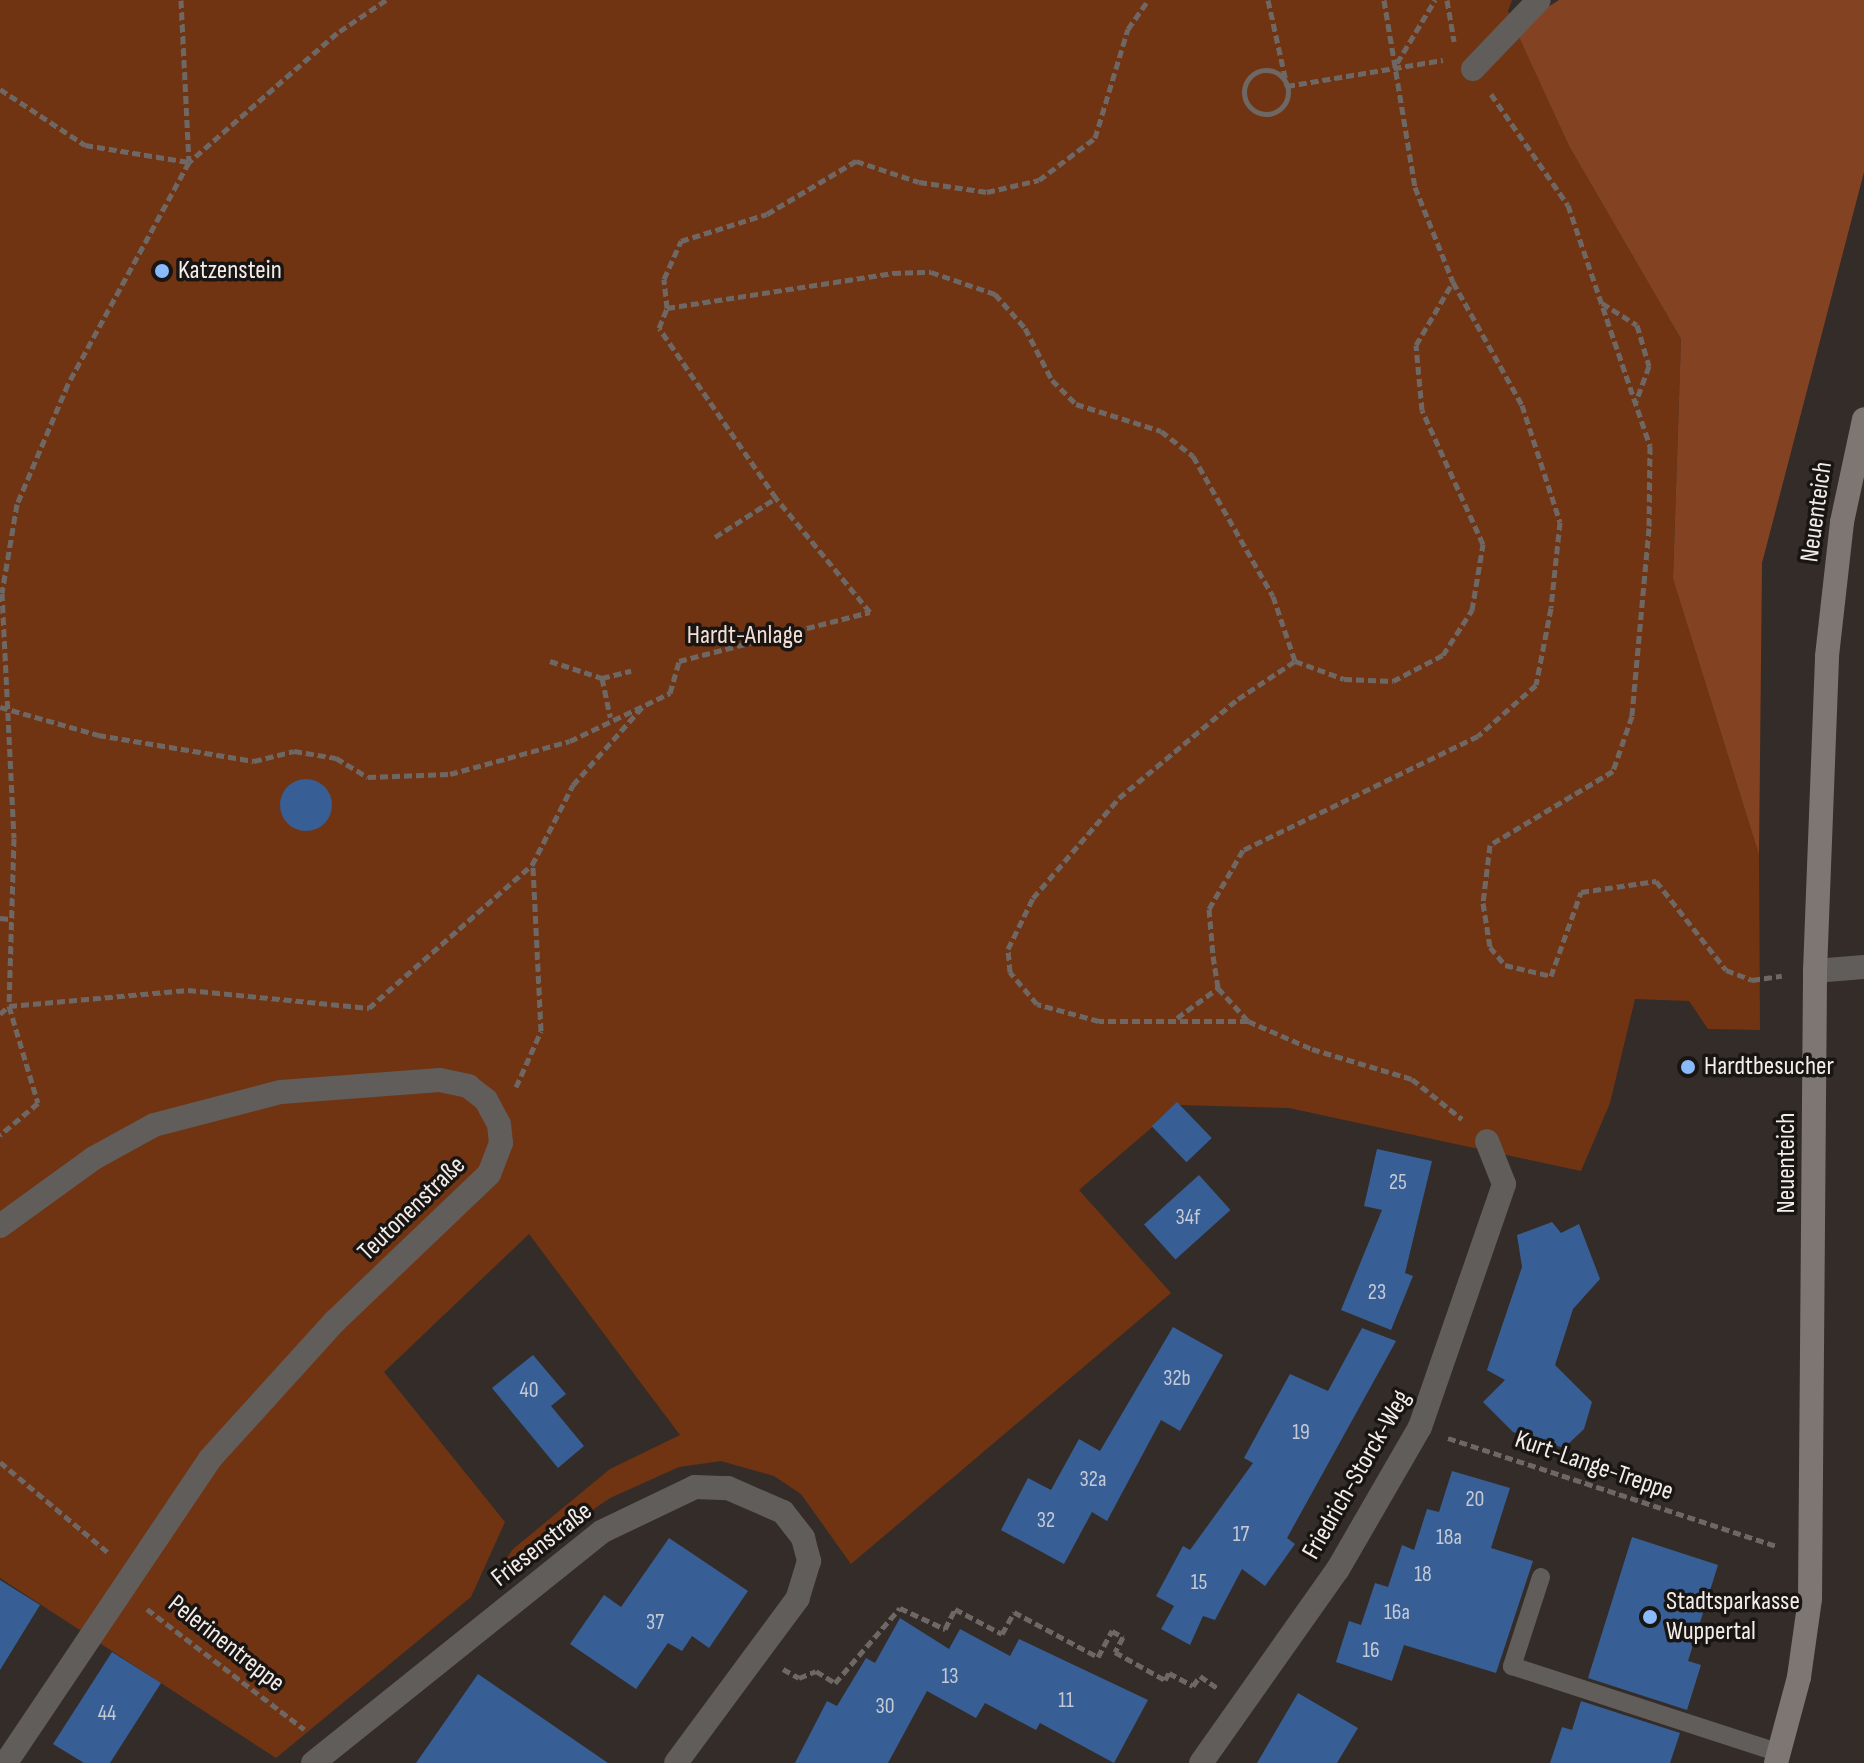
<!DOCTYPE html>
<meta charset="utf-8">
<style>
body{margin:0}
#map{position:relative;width:1864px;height:1763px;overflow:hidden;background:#342c28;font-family:"Sofia Sans Condensed",sans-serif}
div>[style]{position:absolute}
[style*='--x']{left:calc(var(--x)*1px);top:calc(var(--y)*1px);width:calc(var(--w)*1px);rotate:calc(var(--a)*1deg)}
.green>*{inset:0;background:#713412}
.forest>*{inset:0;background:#834322}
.building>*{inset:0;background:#385f95;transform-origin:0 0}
.round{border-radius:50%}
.path>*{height:5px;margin-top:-2.5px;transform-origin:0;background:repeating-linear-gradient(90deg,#6e6763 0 8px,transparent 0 12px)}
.path>.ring{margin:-2.5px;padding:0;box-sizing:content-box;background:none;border:5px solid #6e6763;border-radius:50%}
.lane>*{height:18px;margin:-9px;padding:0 9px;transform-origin:9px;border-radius:9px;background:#615d5b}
.street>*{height:24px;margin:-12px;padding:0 12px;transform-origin:12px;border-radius:12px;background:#615d5b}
.secondary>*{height:24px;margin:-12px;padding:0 12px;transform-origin:12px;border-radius:12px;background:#7d7673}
.dots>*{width:22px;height:22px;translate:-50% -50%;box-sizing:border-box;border:4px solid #191513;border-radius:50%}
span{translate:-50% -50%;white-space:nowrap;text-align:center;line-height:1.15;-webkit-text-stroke:7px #191513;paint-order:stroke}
.number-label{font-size:22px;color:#c4cad5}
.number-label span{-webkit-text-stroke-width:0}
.poi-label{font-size:26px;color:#f3edea}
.left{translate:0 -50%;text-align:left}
.street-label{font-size:26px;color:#f3edea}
.park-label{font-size:26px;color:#f3dfd5}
</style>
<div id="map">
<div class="green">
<i style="clip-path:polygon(0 0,1512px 0,1508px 11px,1569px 146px,1681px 339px,1673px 579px,1759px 855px,1760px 1030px,1708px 1029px,1689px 1001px,1635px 999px,1610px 1103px,1581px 1171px,1289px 1108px,1178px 1105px,1079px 1190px,1171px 1293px,851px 1564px,801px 1494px,774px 1476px,721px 1461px,679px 1467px,610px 1498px,496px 1576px,512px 1550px,610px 1469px,680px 1435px,529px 1234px,384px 1372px,505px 1522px,471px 1597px,276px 1758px,0 1578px)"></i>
</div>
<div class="forest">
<i style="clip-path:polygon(1559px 0,1864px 0,1864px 172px,1762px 563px,1759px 855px,1673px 579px,1681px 339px,1569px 146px,1515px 28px)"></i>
</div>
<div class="building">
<i class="round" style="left:280px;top:779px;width:52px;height:52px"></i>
<i style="left:1177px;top:1102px;width:50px;height:35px;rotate:46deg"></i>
<i style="clip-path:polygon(1377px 1149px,1432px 1161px,1405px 1273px,1413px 1276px,1391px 1330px,1341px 1310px,1382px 1210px,1364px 1206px)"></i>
<i style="left:1199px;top:1175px;width:47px;height:74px;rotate:48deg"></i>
<i style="clip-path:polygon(1552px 1222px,1561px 1233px,1579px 1224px,1600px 1279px,1573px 1309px,1555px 1365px,1592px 1402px,1584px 1429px,1564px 1448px,1513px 1432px,1483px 1402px,1505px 1380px,1487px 1370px,1522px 1267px,1517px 1235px)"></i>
<i style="clip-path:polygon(1173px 1327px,1223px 1355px,1180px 1431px,1161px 1420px,1107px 1521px,1092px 1512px,1064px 1564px,1001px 1530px,1028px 1478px,1051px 1490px,1079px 1439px,1100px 1451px)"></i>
<i style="clip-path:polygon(1362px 1328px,1396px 1341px,1287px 1538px,1295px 1544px,1265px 1586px,1242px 1569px,1215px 1620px,1203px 1616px,1190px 1645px,1161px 1629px,1174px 1606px,1156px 1596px,1183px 1546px,1190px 1550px,1253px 1463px,1244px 1458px,1290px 1374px,1328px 1391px)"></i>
<i style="clip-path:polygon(533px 1355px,566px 1394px,551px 1406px,584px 1446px,558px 1468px,492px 1388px)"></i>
<i style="clip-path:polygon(1452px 1471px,1510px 1488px,1491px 1548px,1533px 1561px,1496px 1673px,1404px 1645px,1392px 1681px,1336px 1662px,1349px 1621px,1361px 1625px,1375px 1583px,1388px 1587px,1402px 1545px,1414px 1550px,1427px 1509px,1439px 1512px)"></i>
<i style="clip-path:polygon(1632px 1537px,1718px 1565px,1688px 1661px,1701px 1665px,1687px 1710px,1588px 1678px)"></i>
<i style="clip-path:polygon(669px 1538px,748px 1591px,709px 1648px,692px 1636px,682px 1651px,668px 1643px,636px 1689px,570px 1644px,604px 1595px,621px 1607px)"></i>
<i style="clip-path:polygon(0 1580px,40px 1605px,0 1670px)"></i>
<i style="clip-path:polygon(900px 1618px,949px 1649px,960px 1629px,1010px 1656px,1019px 1639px,1148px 1700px,1114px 1763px,1040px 1723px,1036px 1730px,985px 1703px,976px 1718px,927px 1691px,888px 1763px,795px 1763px,827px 1701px,837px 1706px,866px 1658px,875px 1663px)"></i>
<i style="clip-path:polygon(112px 1652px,161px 1683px,110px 1763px,84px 1763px,53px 1744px)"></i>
<i style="clip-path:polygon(478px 1674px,608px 1763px,416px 1763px)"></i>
<i style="clip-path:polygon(1298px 1693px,1358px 1728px,1337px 1763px,1257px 1763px)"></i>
<i style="clip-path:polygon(1581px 1701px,1680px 1733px,1670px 1763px,1550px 1763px,1562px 1727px,1572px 1730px)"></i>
</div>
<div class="path">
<i style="--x:181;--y:0;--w:161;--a:87.2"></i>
<i style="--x:386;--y:0;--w:59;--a:146"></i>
<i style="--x:337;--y:33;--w:196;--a:138.9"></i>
<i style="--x:189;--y:162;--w:253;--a:118.6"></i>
<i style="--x:68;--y:384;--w:130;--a:113"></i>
<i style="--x:17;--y:504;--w:90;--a:99.6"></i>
<i style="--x:2;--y:593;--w:245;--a:87.2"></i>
<i style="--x:14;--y:838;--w:168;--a:91.7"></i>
<i style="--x:9;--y:1006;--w:180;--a:-5.1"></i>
<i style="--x:188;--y:990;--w:182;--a:5.7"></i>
<i style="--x:369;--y:1008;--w:217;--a:-41.3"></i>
<i style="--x:532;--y:865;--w:90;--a:-62.9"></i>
<i style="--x:573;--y:785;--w:107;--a:-48.4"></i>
<i style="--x:1268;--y:0;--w:88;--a:77.5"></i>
<i style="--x:1287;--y:86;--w:158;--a:-9.5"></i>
<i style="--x:1384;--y:0;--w:190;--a:80.6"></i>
<i style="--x:1415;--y:187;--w:102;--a:68.2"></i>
<i style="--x:1453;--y:282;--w:141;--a:60.7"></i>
<i style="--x:1522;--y:405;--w:123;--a:72"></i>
<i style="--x:1560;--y:522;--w:86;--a:96"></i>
<i style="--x:1551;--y:608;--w:78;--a:101"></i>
<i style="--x:1536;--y:685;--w:77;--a:138.7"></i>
<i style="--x:1478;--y:736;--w:261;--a:154.1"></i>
<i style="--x:1243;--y:850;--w:68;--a:120"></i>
<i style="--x:1209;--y:909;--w:47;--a:85.1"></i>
<i style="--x:1213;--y:956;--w:32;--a:81"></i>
<i style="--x:1218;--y:988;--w:45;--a:47.7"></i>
<i style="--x:1248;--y:1021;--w:70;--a:23.6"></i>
<i style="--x:1312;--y:1049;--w:104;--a:16.7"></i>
<i style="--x:1412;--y:1079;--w:64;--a:38.7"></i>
<i style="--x:1447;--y:0;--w:42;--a:80.3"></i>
<i style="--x:1397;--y:63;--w:74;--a:-58.9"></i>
<i class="ring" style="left:1244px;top:70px;width:39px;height:39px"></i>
<i style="--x:0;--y:89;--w:102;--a:33.4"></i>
<i style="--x:85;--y:145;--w:105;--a:9.3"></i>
<i style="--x:1491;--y:94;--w:135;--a:55.3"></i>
<i style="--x:1568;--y:205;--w:255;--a:71.2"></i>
<i style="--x:1650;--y:446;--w:82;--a:90.7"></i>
<i style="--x:1649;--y:528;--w:189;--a:95.2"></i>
<i style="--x:1632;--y:716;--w:58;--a:109.1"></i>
<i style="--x:1613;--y:771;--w:144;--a:149"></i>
<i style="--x:1490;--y:845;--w:58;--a:96.9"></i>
<i style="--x:1483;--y:903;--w:45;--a:81"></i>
<i style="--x:1490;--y:947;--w:23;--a:50"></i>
<i style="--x:1505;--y:965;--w:47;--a:13.4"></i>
<i style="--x:1551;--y:976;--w:89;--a:-70.3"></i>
<i style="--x:1581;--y:892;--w:76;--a:-8.3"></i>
<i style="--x:1656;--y:881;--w:113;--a:51.8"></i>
<i style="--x:1726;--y:970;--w:28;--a:21"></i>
<i style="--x:1752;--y:980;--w:30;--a:-8"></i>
<i style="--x:1602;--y:303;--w:41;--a:32.2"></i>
<i style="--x:1637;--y:325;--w:43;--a:73.7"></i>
<i style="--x:1649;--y:366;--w:38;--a:110"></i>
<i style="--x:667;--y:308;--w:229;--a:-8.8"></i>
<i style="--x:893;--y:273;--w:38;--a:-2"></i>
<i style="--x:931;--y:272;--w:68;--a:19"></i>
<i style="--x:995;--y:294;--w:45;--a:48.6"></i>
<i style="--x:1025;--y:328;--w:59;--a:62.6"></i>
<i style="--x:1052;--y:380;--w:34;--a:45"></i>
<i style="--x:1076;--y:404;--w:89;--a:17.6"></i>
<i style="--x:1161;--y:431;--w:41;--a:38"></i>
<i style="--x:1193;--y:456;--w:161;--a:60.3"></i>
<i style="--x:1273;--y:596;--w:69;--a:71.3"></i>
<i style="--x:715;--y:537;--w:72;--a:-32.6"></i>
<i style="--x:550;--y:661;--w:55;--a:18.1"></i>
<i style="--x:602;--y:678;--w:40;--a:78"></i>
<i style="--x:1295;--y:661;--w:52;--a:20.2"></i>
<i style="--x:1344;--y:679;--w:49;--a:2.3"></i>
<i style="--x:1393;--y:681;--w:56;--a:-27.5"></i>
<i style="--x:1443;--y:655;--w:54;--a:-57.2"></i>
<i style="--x:1472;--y:610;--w:67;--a:-80.5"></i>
<i style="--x:1483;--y:544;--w:147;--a:-114.5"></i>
<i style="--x:1422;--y:410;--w:65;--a:-95.3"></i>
<i style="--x:1416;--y:345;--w:73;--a:-59.6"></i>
<i style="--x:602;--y:678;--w:30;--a:-14"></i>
<i style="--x:0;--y:707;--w:102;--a:15.9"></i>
<i style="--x:98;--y:735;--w:158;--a:9.5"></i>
<i style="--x:254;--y:761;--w:41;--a:-14"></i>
<i style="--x:294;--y:751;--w:43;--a:9.5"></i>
<i style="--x:336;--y:758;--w:37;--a:31"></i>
<i style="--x:368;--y:777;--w:82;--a:-2.1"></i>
<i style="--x:450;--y:774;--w:124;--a:-15.4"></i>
<i style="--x:570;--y:741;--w:111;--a:-25.6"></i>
<i style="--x:670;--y:693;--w:33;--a:-74"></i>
<i style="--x:679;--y:661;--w:197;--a:-14.4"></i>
<i style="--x:870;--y:612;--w:148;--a:-129.5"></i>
<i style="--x:776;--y:498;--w:206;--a:-124.5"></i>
<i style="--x:659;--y:328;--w:22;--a:-68"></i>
<i style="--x:667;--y:308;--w:29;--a:-96"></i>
<i style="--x:664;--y:279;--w:42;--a:-65.9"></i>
<i style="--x:681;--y:241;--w:90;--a:-17.4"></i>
<i style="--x:767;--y:214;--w:104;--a:-30.8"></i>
<i style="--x:856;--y:161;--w:66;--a:18.4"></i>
<i style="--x:919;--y:182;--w:69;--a:8.4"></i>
<i style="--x:987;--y:192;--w:53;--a:-13"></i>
<i style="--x:1039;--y:180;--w:70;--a:-36.9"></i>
<i style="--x:1095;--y:138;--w:114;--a:-73.2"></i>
<i style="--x:1128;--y:29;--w:35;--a:-55"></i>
<i style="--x:0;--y:918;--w:10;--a:6"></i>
<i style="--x:0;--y:1014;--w:12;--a:-42"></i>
<i style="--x:9;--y:1006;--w:101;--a:73.4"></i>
<i style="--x:38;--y:1103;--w:50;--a:139.9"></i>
<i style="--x:1177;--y:1018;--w:51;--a:-36.2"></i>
<i style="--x:1248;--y:1021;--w:149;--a:180"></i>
<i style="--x:1099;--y:1021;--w:64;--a:-164.7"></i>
<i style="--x:1037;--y:1004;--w:42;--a:-130.2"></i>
<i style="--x:1010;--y:972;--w:23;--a:-95"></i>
<i style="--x:1008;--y:949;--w:57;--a:-63.9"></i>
<i style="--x:1033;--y:898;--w:132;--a:-49.3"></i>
<i style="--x:1119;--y:798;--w:155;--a:-39.8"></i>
<i style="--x:1238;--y:699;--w:69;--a:-33.7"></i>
<i style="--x:516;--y:1087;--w:61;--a:-65.9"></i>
<i style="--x:541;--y:1031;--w:165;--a:-92.8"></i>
<i style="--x:1448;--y:1438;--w:346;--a:18.2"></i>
<i style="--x:0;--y:1462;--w:142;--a:39.9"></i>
<i style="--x:147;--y:1609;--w:198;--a:37.4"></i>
<i style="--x:783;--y:1669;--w:18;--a:29"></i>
<i style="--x:799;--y:1678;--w:18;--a:-22"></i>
<i style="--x:816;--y:1671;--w:22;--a:32"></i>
<i style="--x:835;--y:1683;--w:99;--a:-49.1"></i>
<i style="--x:900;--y:1608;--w:50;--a:25"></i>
<i style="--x:945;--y:1629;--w:22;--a:-63"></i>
<i style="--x:955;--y:1609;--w:53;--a:28"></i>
<i style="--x:1002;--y:1634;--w:25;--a:-61"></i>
<i style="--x:1014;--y:1612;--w:95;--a:28.2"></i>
<i style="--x:1098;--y:1657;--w:30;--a:-62"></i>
<i style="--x:1112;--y:1631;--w:13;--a:29"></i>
<i style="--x:1123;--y:1637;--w:17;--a:118"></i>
<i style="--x:1115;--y:1652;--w:57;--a:29.2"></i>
<i style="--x:1165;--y:1680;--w:8;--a:-60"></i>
<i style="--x:1169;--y:1673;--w:27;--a:28"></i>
<i style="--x:1193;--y:1686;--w:12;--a:-55"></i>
<i style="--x:1200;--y:1676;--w:21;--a:35"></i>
</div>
<div class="lane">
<i style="--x:1541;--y:1577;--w:94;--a:108"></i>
<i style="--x:1512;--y:1666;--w:281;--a:18"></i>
</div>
<div class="street">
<i style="--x:1473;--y:69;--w:95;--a:-46.3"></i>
<i style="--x:1815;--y:971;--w:49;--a:-4.7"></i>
<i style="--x:0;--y:1226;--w:116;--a:-35.9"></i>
<i style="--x:94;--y:1158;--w:68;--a:-28.8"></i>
<i style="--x:154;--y:1125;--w:131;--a:-14.6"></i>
<i style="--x:281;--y:1092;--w:159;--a:-4.3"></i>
<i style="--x:440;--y:1080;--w:29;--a:12"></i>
<i style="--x:468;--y:1086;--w:23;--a:38"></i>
<i style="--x:486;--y:1100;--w:27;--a:62"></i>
<i style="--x:499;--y:1124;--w:19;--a:84"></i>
<i style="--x:501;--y:1143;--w:33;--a:111"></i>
<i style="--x:489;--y:1174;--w:213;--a:136.3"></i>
<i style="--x:335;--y:1321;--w:186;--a:132.2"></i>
<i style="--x:210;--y:1459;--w:366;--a:123.9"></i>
<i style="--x:313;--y:1763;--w:369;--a:-38.7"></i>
<i style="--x:601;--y:1532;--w:104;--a:-25.6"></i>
<i style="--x:695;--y:1487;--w:33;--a:2"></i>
<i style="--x:728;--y:1488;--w:60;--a:23.6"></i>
<i style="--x:783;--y:1512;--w:33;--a:52"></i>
<i style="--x:803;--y:1538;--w:24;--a:75"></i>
<i style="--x:809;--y:1561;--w:39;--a:107"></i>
<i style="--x:798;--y:1598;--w:205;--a:126.5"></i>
<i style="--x:1201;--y:1763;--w:237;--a:-54.8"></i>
<i style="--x:1338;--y:1569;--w:164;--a:-60"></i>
<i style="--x:1420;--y:1427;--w:257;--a:-70.9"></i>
<i style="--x:1504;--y:1184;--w:46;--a:-111.6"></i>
</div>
<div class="secondary">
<i style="--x:1776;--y:1763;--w:89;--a:-75"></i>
<i style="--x:1799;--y:1677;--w:79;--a:-82"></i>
<i style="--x:1810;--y:1599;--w:628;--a:-89.54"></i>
<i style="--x:1815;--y:971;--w:315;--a:-87.8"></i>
<i style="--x:1827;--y:656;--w:135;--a:-83.6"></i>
<i style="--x:1842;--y:522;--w:105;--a:-77.9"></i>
</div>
<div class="dots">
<i style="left:162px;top:271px;background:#8bbafc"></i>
<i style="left:1688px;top:1067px;background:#8bbafc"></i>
<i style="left:1650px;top:1617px;background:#8bbafc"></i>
</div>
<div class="number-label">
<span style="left:1398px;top:1183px">25</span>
<span style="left:1188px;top:1218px">34f</span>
<span style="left:1377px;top:1293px">23</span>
<span style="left:1177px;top:1379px">32b</span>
<span style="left:529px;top:1391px">40</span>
<span style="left:1301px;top:1433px">19</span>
<span style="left:1093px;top:1480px">32a</span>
<span style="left:1475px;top:1500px">20</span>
<span style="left:1046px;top:1521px">32</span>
<span style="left:1241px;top:1535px">17</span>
<span style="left:1449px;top:1538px">18a</span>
<span style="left:1423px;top:1575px">18</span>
<span style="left:1199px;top:1583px">15</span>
<span style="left:1397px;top:1613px">16a</span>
<span style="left:655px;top:1623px">37</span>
<span style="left:1371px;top:1651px">16</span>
<span style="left:950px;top:1677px">13</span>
<span style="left:1066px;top:1701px">11</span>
<span style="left:885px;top:1707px">30</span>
<span style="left:107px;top:1714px">44</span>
</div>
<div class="poi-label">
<span class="left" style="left:178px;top:271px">Katzenstein</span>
<span class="left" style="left:1704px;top:1067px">Hardtbesucher</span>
<span class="left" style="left:1666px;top:1617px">Stadtsparkasse<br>Wuppertal</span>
</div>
<div class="street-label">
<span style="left:1817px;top:512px;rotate:-82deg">Neuenteich</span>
<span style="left:1787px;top:1163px;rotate:-90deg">Neuenteich</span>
<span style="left:412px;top:1209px;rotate:-44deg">Teutonenstraße</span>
<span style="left:1594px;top:1466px;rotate:19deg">Kurt-Lange-Treppe</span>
<span style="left:1357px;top:1475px;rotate:-60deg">Friedrich-Storck-Weg</span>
<span style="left:542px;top:1545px;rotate:-38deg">Friesenstraße</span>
<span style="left:226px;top:1644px;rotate:38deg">Pelerinentreppe</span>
</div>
<div class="park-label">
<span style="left:745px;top:636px">Hardt-Anlage</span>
</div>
</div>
